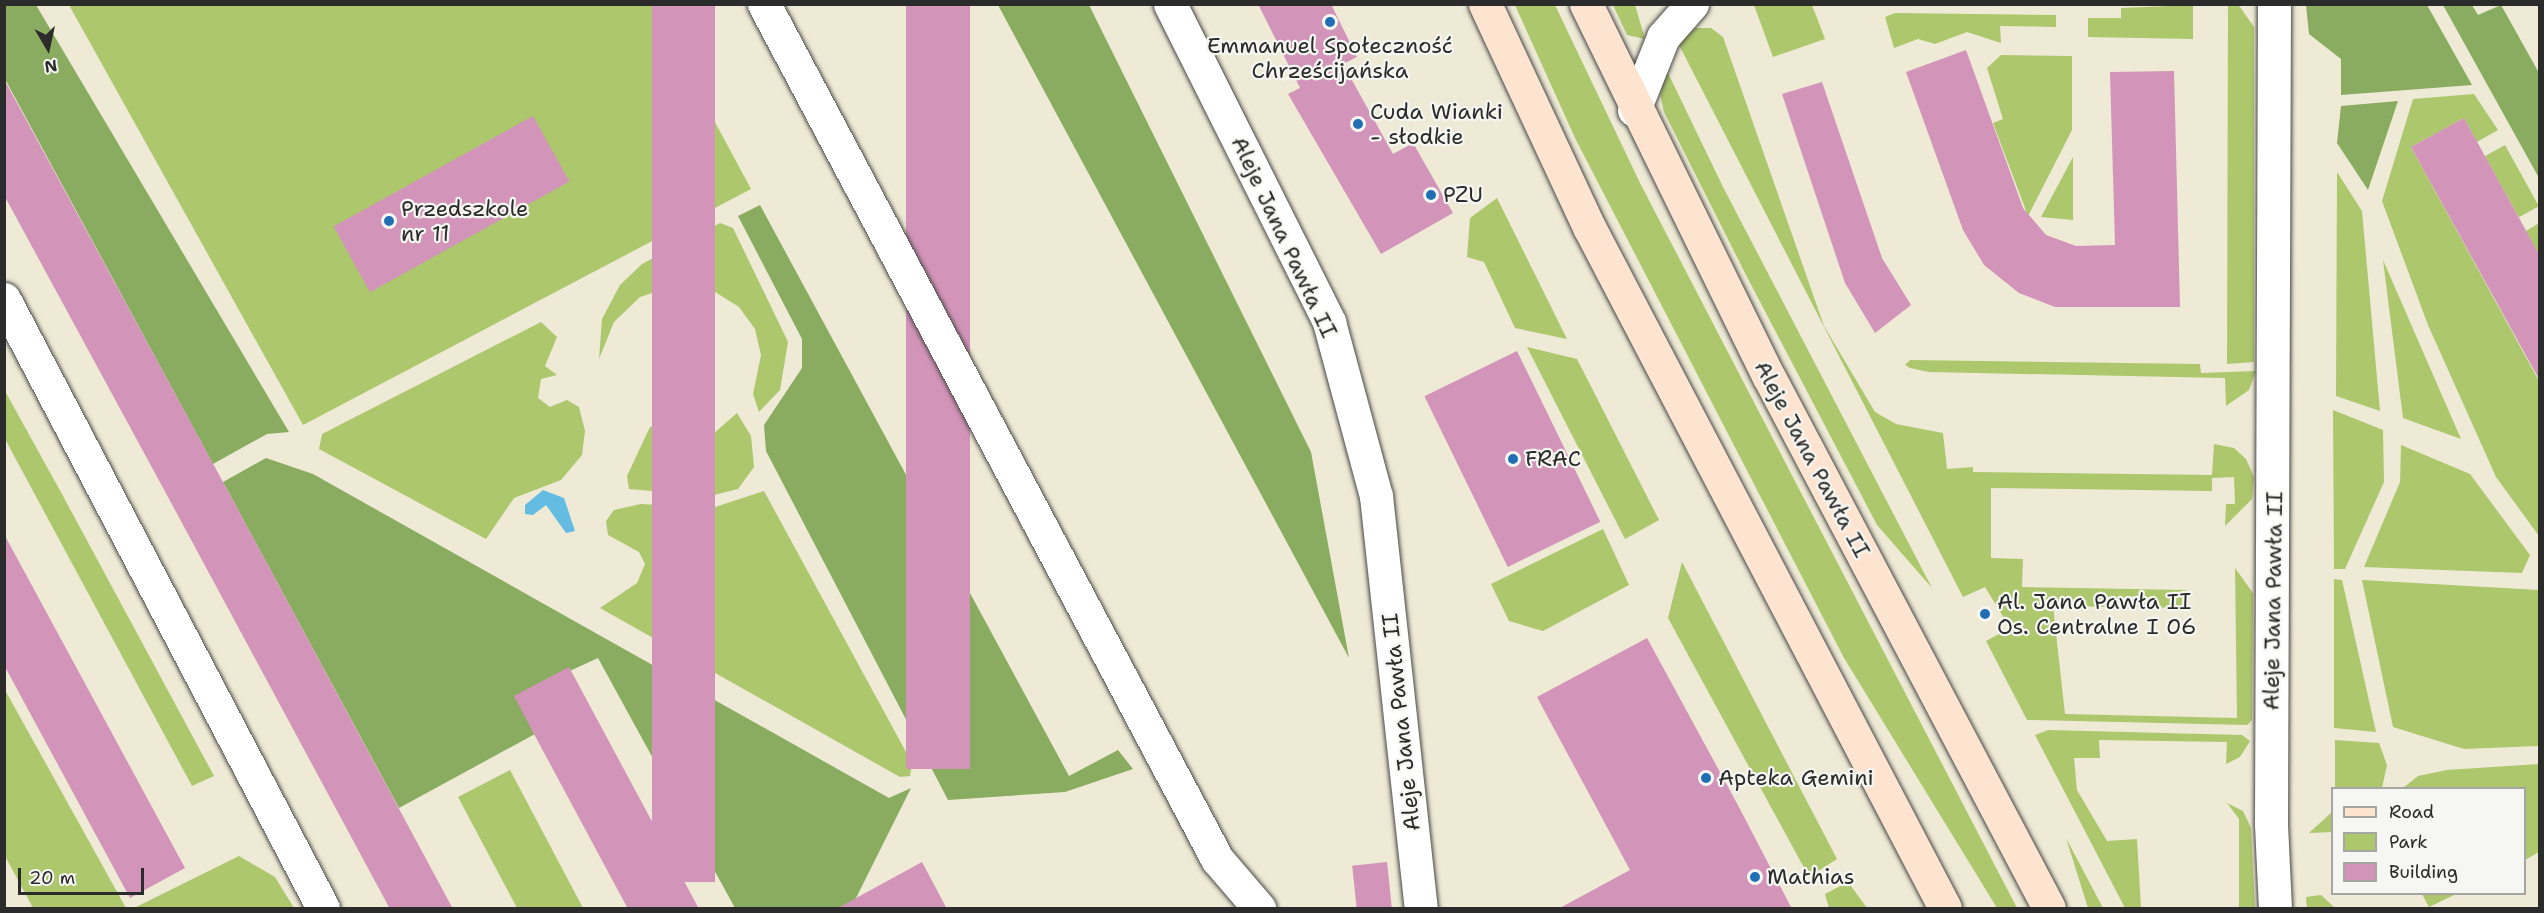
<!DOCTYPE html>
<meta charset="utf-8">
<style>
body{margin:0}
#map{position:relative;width:2544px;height:913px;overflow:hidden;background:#eeead6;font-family:"Shantell Sans",sans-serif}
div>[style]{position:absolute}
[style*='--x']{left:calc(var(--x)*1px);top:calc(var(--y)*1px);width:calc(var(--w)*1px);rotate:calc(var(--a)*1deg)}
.green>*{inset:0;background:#adc76d;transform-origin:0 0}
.forest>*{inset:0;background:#8aac60}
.water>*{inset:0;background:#65bce2}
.building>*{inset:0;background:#d294b8;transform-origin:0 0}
.roads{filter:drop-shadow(0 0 2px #484845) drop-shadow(0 0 2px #484845)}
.street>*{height:33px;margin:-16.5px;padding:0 16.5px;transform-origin:16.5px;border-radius:16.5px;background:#fff}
.secondary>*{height:33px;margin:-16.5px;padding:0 16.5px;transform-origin:16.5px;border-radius:16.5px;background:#fde4d1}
.dots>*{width:16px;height:16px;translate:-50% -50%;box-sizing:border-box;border:3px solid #f6f6f2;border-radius:50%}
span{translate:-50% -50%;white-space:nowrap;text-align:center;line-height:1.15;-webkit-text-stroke:4.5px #f6f6f2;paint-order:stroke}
.poi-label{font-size:22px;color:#2b2b2b}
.left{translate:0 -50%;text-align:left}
.street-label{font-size:22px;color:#2b2b2b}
.frame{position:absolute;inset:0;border:6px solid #2b2b2b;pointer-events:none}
.legend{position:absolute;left:2331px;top:787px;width:195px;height:108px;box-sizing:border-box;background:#f6f6f2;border:2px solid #a5a5a2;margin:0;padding:8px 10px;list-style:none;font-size:18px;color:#2b2b2b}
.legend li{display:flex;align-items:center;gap:12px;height:30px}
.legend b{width:30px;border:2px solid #a5a5a2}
.north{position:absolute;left:18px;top:18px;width:60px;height:60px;-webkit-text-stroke:4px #f6f6f2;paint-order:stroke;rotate:171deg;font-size:16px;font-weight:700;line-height:24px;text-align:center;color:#2b2b2b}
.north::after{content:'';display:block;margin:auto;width:21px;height:27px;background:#2b2b2b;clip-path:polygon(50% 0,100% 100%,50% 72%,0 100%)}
.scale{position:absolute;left:18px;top:868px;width:126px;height:27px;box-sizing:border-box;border:3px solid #2b2b2b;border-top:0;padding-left:8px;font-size:18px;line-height:21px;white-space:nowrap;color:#2b2b2b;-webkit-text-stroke:4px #f6f6f2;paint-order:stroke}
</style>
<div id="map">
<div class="green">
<i style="clip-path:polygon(2238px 4px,2254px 27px,2254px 362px,2227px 364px,2228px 5px)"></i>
<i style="clip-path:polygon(69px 5px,652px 5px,751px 189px,303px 425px)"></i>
<i style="clip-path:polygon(1515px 5px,1555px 5px,1641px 185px,2017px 908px,1997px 908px,1844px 658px,1575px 138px)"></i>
<i style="clip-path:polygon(1613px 5px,1635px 5px,1645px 39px,1627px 35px)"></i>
<i style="clip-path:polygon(1754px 5px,1812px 5px,1825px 39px,1773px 57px)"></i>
<i style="clip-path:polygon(2193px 5px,2193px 39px,2088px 37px,2088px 18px,2121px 18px,2121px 8px)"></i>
<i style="clip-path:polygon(1895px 13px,2056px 15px,2056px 27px,2000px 26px,2001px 43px,1967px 32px,1935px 44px,1918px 39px,1894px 48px,1885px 17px)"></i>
<i style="clip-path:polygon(1695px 28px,1711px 28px,1723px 37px,1824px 326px,1875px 412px,1896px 424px,1943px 433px,1947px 469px,1973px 467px,1973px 472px,2212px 475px,2214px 444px,2234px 448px,2246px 459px,2254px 477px,2252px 499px,2225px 526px,2226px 504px,2235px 504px,2234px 477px,2212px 478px,2212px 491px,1991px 488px,1991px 558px,2023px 559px,2022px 587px,2187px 590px,2186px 608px,2053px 606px,2065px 714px,2237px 718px,2235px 568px,2253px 593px,2252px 720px,2247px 725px,2027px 720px,1986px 641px,2010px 628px,1985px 587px,1963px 597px,1679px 45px)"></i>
<i style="clip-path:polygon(2001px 55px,2072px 56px,2072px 130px,2028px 216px,1993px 123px,2003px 119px,1987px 68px)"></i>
<i style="clip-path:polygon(1667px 71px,1723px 187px,1932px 588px,1877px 525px,1746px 275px,1664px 112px,1660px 94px)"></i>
<i style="clip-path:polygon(2474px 94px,2498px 130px,2477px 142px,2464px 118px,2411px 147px,2539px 381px,2539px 536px,2496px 477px,2428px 325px,2382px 201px,2413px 99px)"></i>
<i style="left:2505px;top:145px;width:70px;height:23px;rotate:61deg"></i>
<i style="clip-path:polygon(2073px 157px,2073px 220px,2041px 217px)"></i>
<i style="clip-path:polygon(2337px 172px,2362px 211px,2380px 411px,2336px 396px)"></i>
<i style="clip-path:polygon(1497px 198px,1567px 339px,1515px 328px,1484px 262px,1467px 257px,1470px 218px)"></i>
<i style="clip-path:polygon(720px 223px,733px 228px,788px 342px,780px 390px,759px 412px,753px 394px,761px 355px,755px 329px,739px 307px,707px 287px,679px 284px,640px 297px,614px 322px,599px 359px,602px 319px,620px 285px,642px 264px)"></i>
<i style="clip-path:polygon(2539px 223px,2539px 256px,2526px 231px)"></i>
<i style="clip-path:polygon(2383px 260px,2461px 439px,2403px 418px)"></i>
<i style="clip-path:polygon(541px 322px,557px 337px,545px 366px,557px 375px,541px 379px,538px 398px,550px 407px,567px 400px,579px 407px,585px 431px,582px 455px,561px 480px,514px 498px,486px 539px,319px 449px,322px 434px)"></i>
<i style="clip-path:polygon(1527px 347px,1577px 359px,1659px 520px,1625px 539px)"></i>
<i style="clip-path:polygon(1910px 360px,2200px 364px,2201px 373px,2256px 371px,2249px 390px,2226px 406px,2225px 378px,1929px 372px,1910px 368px,1905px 365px)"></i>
<i style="clip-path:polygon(5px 391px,63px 496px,214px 776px,192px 786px,5px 439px)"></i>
<i style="clip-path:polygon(2333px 410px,2383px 430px,2384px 482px,2345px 569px,2334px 569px)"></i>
<i style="clip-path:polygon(737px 413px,751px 436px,754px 467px,738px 489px,710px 496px,629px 489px,627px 476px,650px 427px,665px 425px,686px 440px,704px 442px)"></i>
<i style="clip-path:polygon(2401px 445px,2470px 474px,2530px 555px,2522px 573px,2364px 567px,2400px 482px)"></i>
<i style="clip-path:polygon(764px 491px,912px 763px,910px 776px,900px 777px,600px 608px,637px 583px,645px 564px,639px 552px,608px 535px,606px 521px,614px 510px,641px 504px,712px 508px)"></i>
<i style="clip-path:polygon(1603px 529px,1629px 585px,1543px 631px,1509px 621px,1491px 584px)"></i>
<i style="clip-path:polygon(1682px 562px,1837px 859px,1809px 877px,1668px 618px)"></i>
<i style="clip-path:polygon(2334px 579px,2342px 580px,2376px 732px,2334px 728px)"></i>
<i style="clip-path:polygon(2362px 580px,2539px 590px,2539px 746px,2464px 749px,2393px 727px)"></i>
<i style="clip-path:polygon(5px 690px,126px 908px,33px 908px,5px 856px)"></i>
<i style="clip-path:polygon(2048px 730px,2242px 735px,2250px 741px,2240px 757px,2226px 764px,2227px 742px,2099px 740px,2100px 758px,2074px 758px,2077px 790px,2107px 841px,2137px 839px,2141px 908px,2125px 908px,2035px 735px)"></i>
<i style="clip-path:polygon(2335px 740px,2379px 743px,2387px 765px,2382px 788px,2335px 788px)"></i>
<i style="clip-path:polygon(2539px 764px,2539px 852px,2525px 860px,2524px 788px,2403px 788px,2418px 776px,2447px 770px)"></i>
<i style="clip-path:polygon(510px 770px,583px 908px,517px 908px,458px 797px)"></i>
<i style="clip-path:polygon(2227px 803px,2243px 811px,2251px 828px,2255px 908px,2239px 908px,2239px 819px)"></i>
<i style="clip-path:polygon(2332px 812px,2332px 832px,2309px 833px)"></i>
<i style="clip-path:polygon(2066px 838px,2103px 908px,2088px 908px)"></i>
<i style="clip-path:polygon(239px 856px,275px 877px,294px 908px,134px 908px)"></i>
<i style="clip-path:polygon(1848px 882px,1867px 908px,1829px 908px,1825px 894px)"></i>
<i style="clip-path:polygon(2422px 894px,2456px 894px,2429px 907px)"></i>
<i style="clip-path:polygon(2321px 895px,2335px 908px,2307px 908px,2306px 897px)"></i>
</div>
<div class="forest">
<i style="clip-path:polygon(4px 5px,36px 5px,289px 432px,267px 434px,213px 464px,5px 79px)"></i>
<i style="clip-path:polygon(998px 5px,1089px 5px,1311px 452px,1349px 658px)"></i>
<i style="clip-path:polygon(2306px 5px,2427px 5px,2472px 85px,2341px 95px,2341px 59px,2309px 34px)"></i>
<i style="clip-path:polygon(2443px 5px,2472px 5px,2478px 15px,2501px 5px,2539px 73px,2539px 178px)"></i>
<i style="clip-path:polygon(2398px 101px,2368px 190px,2337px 143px,2341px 106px)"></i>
<i style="clip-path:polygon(760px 205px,1069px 776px,1118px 750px,1133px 769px,1065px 792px,948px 800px,766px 451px,764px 425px,802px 368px,802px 339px,738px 216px)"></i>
<i style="clip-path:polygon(266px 458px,313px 474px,889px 798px,911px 788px,851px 908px,735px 908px,598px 658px,515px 696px,535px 734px,399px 808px,223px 482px)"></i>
</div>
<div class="water">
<i style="clip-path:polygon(543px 490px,564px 498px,575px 531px,566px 533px,546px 505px,533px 515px,525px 514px,525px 505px)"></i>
</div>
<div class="building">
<i style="left:652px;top:4px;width:63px;height:878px"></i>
<i style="left:906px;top:4px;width:64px;height:765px"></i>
<i style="clip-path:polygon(1258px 4px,1331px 4px,1357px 57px,1343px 64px,1393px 154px,1413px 143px,1453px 213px,1381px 254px,1288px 94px,1300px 88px)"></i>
<i style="clip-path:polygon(1966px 50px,2023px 208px,2046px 235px,2076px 246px,2115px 245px,2110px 72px,2174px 71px,2180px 307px,2055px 307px,2019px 293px,1984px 265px,1963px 230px,1906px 72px)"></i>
<i style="clip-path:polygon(4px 79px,223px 482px,453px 909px,390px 909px,168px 497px,4px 195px)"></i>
<i style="clip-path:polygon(1822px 82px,1882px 258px,1911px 305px,1875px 333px,1845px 283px,1782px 94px)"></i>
<i style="left:533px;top:116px;width:75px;height:228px;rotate:61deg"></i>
<i style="clip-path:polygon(2464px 118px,2540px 256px,2540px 381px,2411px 147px)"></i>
<i style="left:1517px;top:351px;width:190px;height:103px;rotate:64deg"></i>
<i style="clip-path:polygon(4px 534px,185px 868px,130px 898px,4px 665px)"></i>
<i style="clip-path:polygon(1647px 638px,1740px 809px,1792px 909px,1558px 909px,1630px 870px,1537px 697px)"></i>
<i style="clip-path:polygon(569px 667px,699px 909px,628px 909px,534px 734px,514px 696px)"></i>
<i style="clip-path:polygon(922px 862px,947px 909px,836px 909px)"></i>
<i style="left:1387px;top:862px;width:47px;height:35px;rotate:84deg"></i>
</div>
<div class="roads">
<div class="street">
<i style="--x:764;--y:4;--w:968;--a:62.08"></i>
<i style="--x:1217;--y:859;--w:65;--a:49.4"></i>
<i style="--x:1170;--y:4;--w:356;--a:63.4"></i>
<i style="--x:1329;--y:322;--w:180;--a:74.9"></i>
<i style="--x:1376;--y:496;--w:414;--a:83.8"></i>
<i style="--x:2274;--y:4;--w:820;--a:90.21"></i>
<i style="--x:2271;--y:824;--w:84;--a:87.3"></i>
<i style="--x:1634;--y:110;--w:79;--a:-68.3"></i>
<i style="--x:1663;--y:37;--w:44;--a:-48.7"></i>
<i style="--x:4;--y:299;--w:687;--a:62.35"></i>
</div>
<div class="secondary">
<i style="--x:1485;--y:4;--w:246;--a:65"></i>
<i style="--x:1589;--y:227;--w:768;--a:62.4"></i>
<i style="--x:1586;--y:4;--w:415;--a:63.9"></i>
<i style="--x:1769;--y:377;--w:600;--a:62.2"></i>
</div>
</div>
<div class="dots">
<i style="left:1330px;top:22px;background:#1f6fb2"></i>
<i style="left:1358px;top:124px;background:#1f6fb2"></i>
<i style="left:1431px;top:195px;background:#1f6fb2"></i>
<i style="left:389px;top:221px;background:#1f6fb2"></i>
<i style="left:1513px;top:459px;background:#1f6fb2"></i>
<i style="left:1985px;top:614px;background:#1f6fb2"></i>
<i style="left:1706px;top:778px;background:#1f6fb2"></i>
<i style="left:1755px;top:877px;background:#1f6fb2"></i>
</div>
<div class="poi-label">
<span style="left:1330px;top:58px">Emmanuel Społeczność<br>Chrześcijańska</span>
<span class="left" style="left:1370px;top:124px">Cuda Wianki<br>- słodkie</span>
<span class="left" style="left:1443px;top:195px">PZU</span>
<span class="left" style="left:401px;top:221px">Przedszkole<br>nr 11</span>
<span class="left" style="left:1525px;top:459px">FRAC</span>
<span class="left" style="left:1997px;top:614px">Al. Jana Pawła II<br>Os. Centralne I 06</span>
<span class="left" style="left:1718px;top:778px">Apteka Gemini</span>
<span class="left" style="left:1767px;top:877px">Mathias</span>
</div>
<div class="street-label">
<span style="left:1284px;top:237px;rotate:65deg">Aleje Jana Pawła II</span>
<span style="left:1812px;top:459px;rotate:62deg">Aleje Jana Pawła II</span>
<span style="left:2273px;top:601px;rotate:-89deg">Aleje Jana Pawła II</span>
<span style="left:1401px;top:722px;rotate:-96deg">Aleje Jana Pawła II</span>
</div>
<div class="frame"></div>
<ul class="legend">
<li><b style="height:8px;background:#fde4d1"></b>Road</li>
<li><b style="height:16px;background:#adc76d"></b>Park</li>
<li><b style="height:16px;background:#d294b8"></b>Building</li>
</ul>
<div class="north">N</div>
<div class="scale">20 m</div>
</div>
